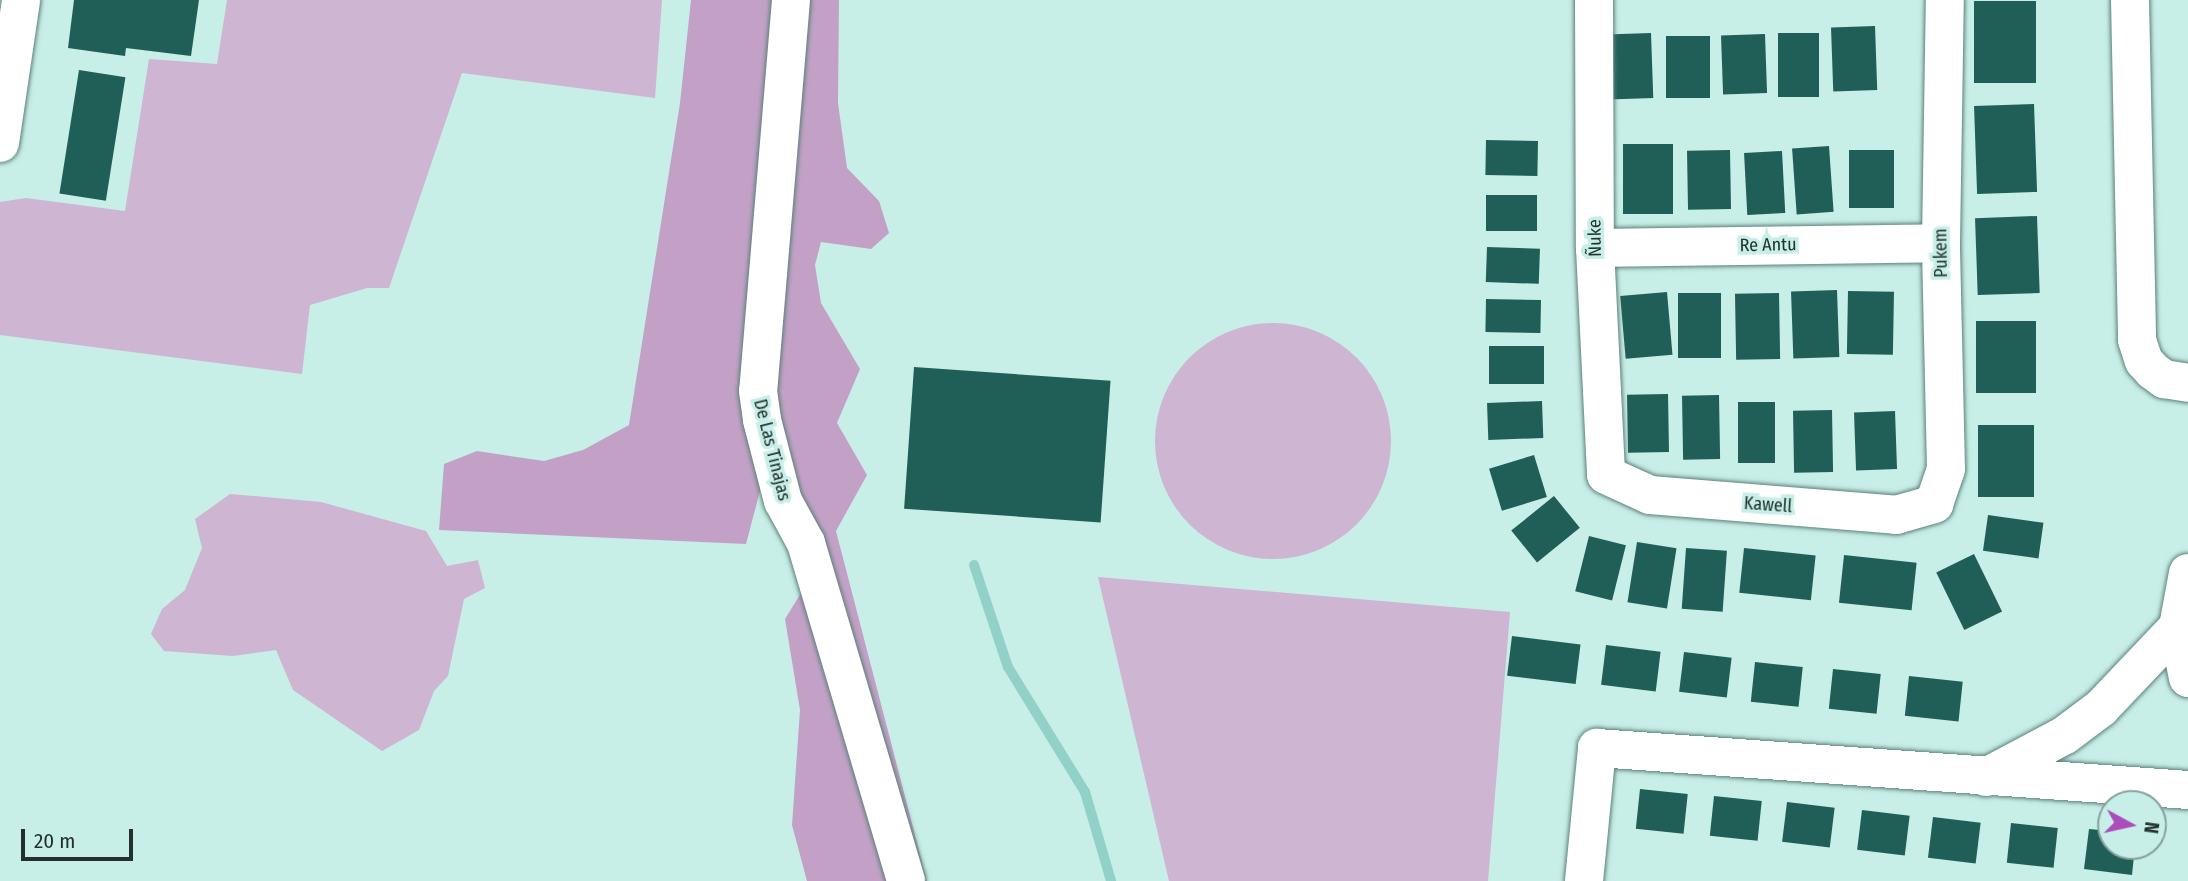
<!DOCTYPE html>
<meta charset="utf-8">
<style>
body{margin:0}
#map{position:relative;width:2188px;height:881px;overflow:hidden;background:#c7eee7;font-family:"Fira Sans Condensed",sans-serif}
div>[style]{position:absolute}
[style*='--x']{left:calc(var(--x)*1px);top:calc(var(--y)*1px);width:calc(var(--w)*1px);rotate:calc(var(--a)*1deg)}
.green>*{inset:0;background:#ceb5d1}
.round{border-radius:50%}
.forest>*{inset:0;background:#c3a1c7}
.stream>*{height:10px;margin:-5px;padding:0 5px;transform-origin:5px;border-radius:5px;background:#92d1c7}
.building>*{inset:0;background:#205f57;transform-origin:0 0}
.roads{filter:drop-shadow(0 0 2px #5d817c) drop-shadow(0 0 2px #5d817c)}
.minor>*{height:38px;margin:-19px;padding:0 19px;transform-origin:19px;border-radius:19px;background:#fff}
span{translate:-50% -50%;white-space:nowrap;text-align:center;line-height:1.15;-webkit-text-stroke:7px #c7eee7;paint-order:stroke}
.street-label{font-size:18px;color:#21312e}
.north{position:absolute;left:2097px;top:790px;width:70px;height:70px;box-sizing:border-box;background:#c7eee7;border:2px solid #85a29d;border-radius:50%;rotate:98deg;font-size:19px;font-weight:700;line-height:28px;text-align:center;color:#21312e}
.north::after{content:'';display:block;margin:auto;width:24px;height:32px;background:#ab4eb9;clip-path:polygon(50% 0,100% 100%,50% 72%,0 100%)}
.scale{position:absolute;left:21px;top:829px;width:112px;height:32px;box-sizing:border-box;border:4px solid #21312e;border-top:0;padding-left:9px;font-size:21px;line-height:24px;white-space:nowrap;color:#21312e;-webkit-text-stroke:5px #c7eee7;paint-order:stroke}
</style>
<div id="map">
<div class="green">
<i style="clip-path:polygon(227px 0,662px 0,655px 98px,462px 73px,389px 288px,367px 288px,310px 305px,302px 374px,0 335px,0 202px,26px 198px,125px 211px,149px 59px,217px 64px)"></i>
<i class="round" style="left:1155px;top:323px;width:236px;height:236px"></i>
<i style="clip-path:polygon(230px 494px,321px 502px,426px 531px,447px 566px,478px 560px,485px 588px,464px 599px,448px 676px,434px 691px,419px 730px,382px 751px,293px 690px,276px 650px,233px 656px,164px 651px,151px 634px,162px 609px,185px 590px,202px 548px,195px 519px)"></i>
<i style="clip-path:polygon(1098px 577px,1510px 612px,1488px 881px,1169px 881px)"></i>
</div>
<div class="forest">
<i style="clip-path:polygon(691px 0,839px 0,838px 103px,847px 168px,879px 201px,889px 233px,871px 249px,821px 242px,815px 265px,821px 303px,860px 369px,837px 423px,867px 475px,836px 531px,927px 881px,807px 881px,792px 825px,800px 710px,785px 619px,817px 567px,769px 457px,746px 544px,439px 530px,444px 464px,477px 451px,544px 461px,583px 450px,629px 425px,680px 103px)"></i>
</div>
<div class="stream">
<i style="--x:974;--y:565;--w:108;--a:71.6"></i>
<i style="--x:1008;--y:667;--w:147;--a:58.4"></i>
<i style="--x:1085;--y:792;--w:93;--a:73.7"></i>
</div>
<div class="building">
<i style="clip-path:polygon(74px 0,199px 0,191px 56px,126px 48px,125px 56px,68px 48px)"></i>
<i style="left:2036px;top:1px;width:82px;height:62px;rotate:90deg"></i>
<i style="left:1875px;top:26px;width:64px;height:44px;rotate:88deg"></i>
<i style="left:1651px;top:33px;width:65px;height:45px;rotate:88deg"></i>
<i style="left:1778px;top:33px;width:41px;height:64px"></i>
<i style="left:1765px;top:34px;width:59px;height:44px;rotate:88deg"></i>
<i style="left:1710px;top:36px;width:62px;height:44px;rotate:90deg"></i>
<i style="left:79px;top:70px;width:47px;height:125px;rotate:9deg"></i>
<i style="left:2034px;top:104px;width:88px;height:60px;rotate:88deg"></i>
<i style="left:1486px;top:140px;width:52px;height:35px;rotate:1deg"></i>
<i style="left:1623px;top:144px;width:50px;height:70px"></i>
<i style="left:1829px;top:146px;width:66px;height:37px;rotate:86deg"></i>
<i style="left:1730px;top:150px;width:59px;height:43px;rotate:89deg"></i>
<i style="left:1849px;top:150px;width:45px;height:58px"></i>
<i style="left:1782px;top:151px;width:62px;height:38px;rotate:87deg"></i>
<i style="left:1486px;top:195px;width:51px;height:36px"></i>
<i style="left:2037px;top:216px;width:77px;height:62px;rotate:88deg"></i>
<i style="left:1487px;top:247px;width:53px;height:35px;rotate:2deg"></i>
<i style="left:1837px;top:290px;width:67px;height:46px;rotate:88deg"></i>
<i style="left:1848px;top:291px;width:46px;height:63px;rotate:1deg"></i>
<i style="left:1667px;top:292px;width:63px;height:47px;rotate:85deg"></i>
<i style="left:1678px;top:293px;width:43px;height:65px"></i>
<i style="left:1779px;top:293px;width:66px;height:44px;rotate:89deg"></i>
<i style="left:1486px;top:299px;width:55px;height:33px;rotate:1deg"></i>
<i style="left:1976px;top:321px;width:60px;height:72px"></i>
<i style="left:1489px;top:346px;width:55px;height:38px"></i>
<i style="left:914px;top:367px;width:197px;height:142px;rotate:4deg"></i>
<i style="left:1668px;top:394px;width:58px;height:41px;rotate:89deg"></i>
<i style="left:1719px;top:395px;width:64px;height:37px;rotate:89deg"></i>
<i style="left:1542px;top:401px;width:37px;height:55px;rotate:88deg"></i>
<i style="left:1738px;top:402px;width:37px;height:61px"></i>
<i style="left:1832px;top:410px;width:62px;height:39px;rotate:89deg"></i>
<i style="left:1895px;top:411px;width:58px;height:41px;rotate:88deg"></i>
<i style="left:1978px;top:425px;width:56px;height:72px"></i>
<i style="left:1534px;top:455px;width:44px;height:47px;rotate:73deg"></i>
<i style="left:1554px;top:496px;width:41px;height:55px;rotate:51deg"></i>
<i style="left:1988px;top:515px;width:56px;height:36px;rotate:8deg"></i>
<i style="left:1589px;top:536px;width:38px;height:57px;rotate:14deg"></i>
<i style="left:1637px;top:542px;width:40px;height:61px;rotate:9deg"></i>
<i style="left:1686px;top:548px;width:41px;height:61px;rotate:4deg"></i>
<i style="left:1744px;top:548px;width:72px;height:45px;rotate:6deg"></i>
<i style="left:1974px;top:554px;width:64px;height:42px;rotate:64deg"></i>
<i style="left:1844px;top:555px;width:73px;height:48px;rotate:6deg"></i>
<i style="left:1512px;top:636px;width:69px;height:40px;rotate:7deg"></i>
<i style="left:1606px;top:645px;width:55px;height:40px;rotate:7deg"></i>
<i style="left:1684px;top:652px;width:48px;height:40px;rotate:7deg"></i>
<i style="left:1755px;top:662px;width:48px;height:40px;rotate:6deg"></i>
<i style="left:1833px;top:669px;width:48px;height:40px;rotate:6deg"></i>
<i style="left:1909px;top:676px;width:54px;height:40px;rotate:6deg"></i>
<i style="left:1640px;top:789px;width:48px;height:40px;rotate:6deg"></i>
<i style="left:1714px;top:796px;width:48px;height:40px;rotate:6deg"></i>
<i style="left:1787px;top:802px;width:48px;height:40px;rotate:7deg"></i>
<i style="left:1862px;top:810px;width:48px;height:40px;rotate:7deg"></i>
<i style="left:1933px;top:817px;width:48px;height:41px;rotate:7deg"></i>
<i style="left:2011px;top:823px;width:47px;height:40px;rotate:6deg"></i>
<i style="clip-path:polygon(2089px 829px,2111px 831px,2111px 846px,2135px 846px,2132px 875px,2084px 869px)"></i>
</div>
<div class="roads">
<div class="minor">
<i style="--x:791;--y:0;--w:392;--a:94.8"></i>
<i style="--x:758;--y:391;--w:29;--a:82"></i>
<i style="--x:762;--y:420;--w:84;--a:75.5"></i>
<i style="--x:783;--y:501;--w:48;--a:61.3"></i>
<i style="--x:806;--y:543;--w:352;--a:73.5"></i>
<i style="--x:1594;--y:0;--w:248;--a:89.8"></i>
<i style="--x:1595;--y:248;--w:227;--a:87.2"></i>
<i style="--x:1606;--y:475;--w:48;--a:24.4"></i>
<i style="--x:1650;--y:495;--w:247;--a:4.6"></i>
<i style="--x:1896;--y:515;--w:40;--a:-16"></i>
<i style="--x:1934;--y:504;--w:37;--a:-71"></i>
<i style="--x:1946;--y:469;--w:226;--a:-91.3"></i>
<i style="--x:1941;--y:243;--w:243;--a:-89.1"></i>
<i style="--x:2130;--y:0;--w:340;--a:88.8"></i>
<i style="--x:2137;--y:340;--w:22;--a:72"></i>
<i style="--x:2144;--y:361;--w:13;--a:48"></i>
<i style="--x:2153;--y:371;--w:14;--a:36"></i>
<i style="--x:2164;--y:379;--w:24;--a:9"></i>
<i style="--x:0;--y:143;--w:145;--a:-81.6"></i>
<i style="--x:1595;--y:248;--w:346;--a:-0.8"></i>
<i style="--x:2188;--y:573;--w:55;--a:100.5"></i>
<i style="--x:2178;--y:627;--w:52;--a:78.9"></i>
<i style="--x:1986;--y:777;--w:89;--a:-28"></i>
<i style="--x:2065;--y:735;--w:45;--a:-36.9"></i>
<i style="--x:2101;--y:708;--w:112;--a:-46.5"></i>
<i style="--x:1584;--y:881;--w:134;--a:-84.4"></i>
<i style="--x:1597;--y:748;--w:592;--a:4.06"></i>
</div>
</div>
<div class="street-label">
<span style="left:1595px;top:238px;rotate:-91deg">Ñuke</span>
<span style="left:1768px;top:245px;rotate:-1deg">Re Antu</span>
<span style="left:1941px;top:253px;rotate:-91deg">Pukem</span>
<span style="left:772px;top:450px;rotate:76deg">De Las Tinajas</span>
<span style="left:1768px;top:505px;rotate:4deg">Kawell</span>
</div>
<div class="north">N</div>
<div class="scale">20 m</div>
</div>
